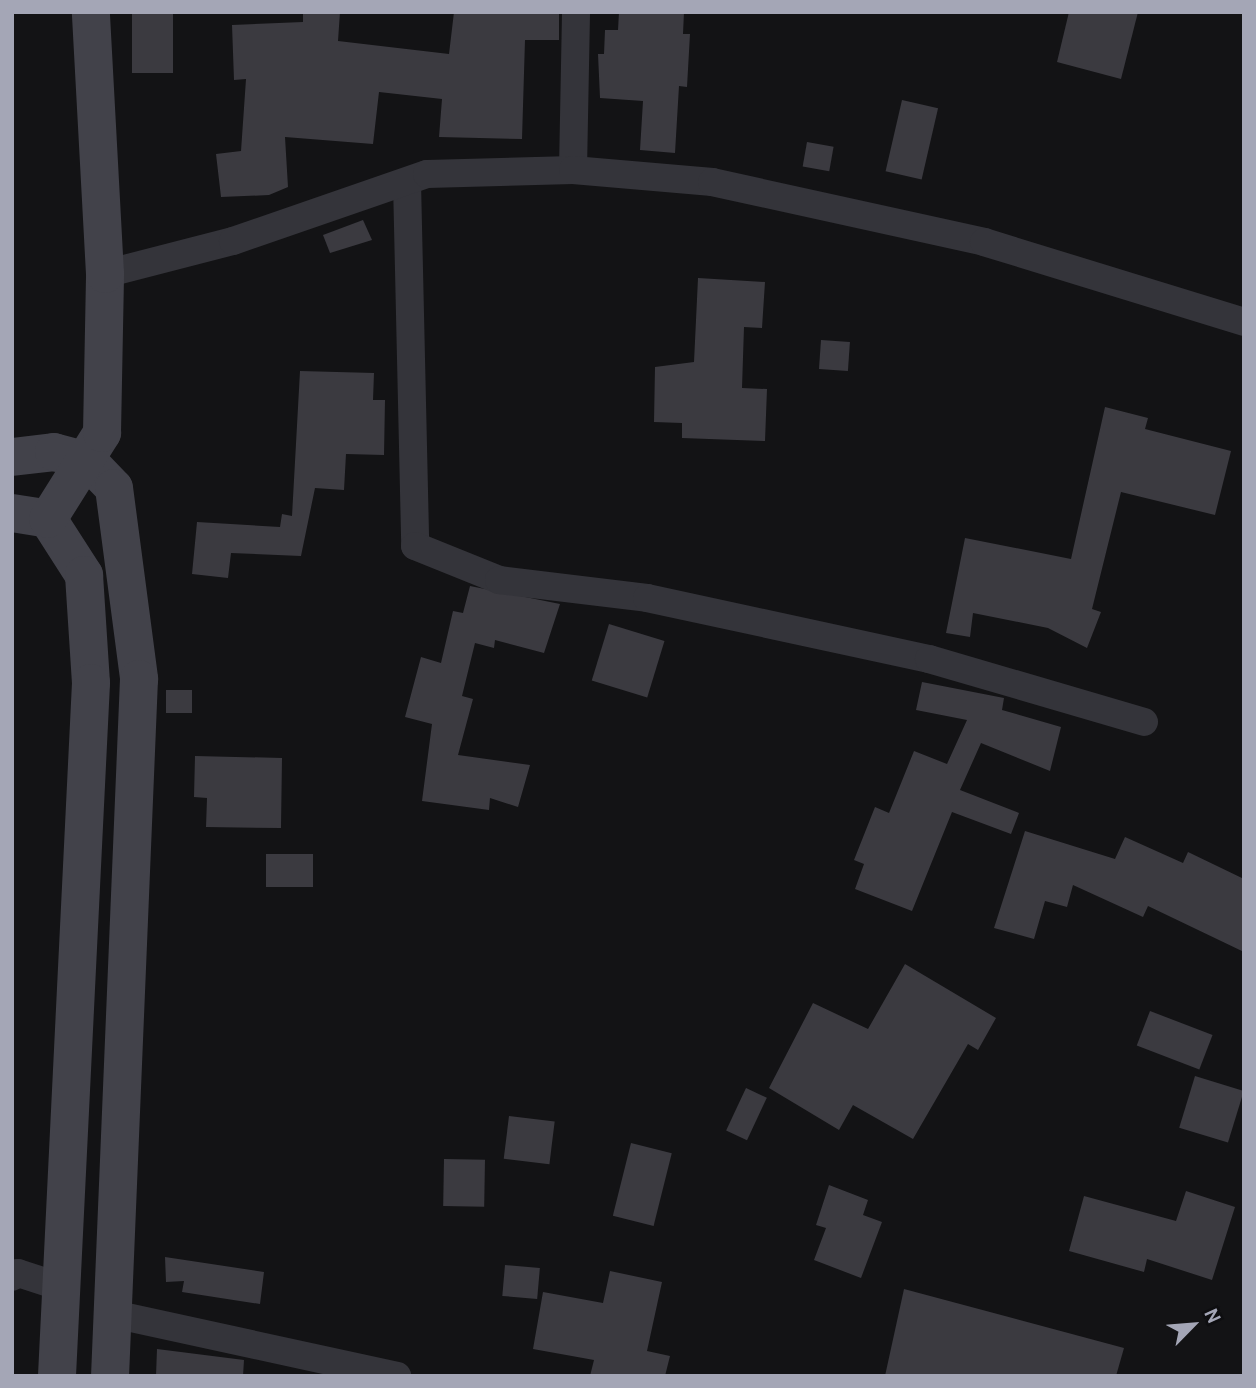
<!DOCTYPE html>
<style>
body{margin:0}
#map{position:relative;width:1256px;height:1388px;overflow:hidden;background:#131315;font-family:Cabin,sans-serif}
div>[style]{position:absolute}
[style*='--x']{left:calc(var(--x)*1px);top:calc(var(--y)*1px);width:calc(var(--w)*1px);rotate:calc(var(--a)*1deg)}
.building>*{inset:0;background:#3b3a40;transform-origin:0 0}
.street>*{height:28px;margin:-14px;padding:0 14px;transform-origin:14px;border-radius:14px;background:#34343a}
.secondary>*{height:38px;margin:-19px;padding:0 19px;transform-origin:19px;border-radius:19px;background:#42424a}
span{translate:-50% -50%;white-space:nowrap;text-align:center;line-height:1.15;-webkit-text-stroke:6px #0e0e10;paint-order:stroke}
.frame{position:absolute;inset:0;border:14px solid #a4a6b6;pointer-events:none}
.north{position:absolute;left:1158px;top:1290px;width:70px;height:70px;-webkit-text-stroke:5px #0e0e10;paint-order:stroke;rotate:65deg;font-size:19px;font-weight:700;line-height:28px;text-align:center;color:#a4a6b6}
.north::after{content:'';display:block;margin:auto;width:24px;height:32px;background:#a4a6b6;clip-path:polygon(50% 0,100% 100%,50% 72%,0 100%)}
</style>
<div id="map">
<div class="building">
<i style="left:132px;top:12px;width:41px;height:61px"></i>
<i style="clip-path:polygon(303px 12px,340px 12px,338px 41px,449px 54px,454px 12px,559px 12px,559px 40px,525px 40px,522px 139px,439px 137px,442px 99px,379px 92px,373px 144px,285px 137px,288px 187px,269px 195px,221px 197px,216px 154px,241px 151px,246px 79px,234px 80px,232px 25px,303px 22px)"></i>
<i style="clip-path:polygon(619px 12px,684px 12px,683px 34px,690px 34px,687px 87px,679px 86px,675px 153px,640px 150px,643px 101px,600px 98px,598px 54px,604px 54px,605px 30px,618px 30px)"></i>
<i style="clip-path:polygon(1069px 12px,1138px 12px,1121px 79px,1057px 62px)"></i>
<i style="left:902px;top:100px;width:37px;height:73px;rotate:13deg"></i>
<i style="left:807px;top:142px;width:27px;height:25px;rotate:10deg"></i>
<i style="clip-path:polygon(363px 220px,372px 240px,330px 253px,323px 235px)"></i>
<i style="clip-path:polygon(698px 278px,765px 282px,762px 328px,744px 327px,742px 388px,767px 389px,765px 441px,682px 438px,682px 423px,654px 422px,655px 367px,694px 362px)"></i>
<i style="left:821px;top:340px;width:29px;height:29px;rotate:4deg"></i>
<i style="clip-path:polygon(300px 371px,374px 373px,373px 400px,385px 400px,384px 455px,346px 454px,344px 490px,315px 488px,301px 556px,231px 553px,228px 578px,192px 574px,197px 522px,280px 527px,282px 514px,292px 516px)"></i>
<i style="clip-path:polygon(1105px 407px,1148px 418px,1145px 429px,1231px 451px,1215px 515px,1121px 492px,1092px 609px,1101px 612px,1087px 648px,1048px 628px,973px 613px,970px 637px,946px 633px,965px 538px,1071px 559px)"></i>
<i style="clip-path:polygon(470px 586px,560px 604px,544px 653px,495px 640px,494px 648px,475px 643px,462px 696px,473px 699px,458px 755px,530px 765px,518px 807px,490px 798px,489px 810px,422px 801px,432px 724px,405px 717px,421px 657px,441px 663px,453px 611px,463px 613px)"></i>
<i style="left:609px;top:624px;width:58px;height:59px;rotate:17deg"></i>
<i style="clip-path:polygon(922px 682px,1004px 698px,1002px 710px,1061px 727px,1050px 771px,981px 743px,960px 790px,1019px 813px,1011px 834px,952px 812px,912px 911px,855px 889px,864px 864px,854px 860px,875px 807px,889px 813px,914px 751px,947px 764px,967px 720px,916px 710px)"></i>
<i style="left:166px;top:690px;width:26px;height:23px"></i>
<i style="clip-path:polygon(195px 756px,282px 758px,281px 828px,206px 827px,207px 798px,194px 797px)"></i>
<i style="clip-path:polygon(1025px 831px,1115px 859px,1125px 837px,1183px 863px,1188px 852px,1244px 879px,1244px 952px,1148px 906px,1143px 917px,1073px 885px,1067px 907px,1045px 901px,1034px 939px,994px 928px)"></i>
<i style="left:266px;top:854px;width:47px;height:33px"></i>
<i style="clip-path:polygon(905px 964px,996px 1018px,978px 1050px,968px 1044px,913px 1139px,853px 1105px,839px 1130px,769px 1088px,813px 1003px,868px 1029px)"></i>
<i style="left:1150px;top:1011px;width:67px;height:37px;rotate:21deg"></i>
<i style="left:1195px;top:1076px;width:51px;height:54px;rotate:17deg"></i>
<i style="left:746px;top:1088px;width:23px;height:47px;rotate:25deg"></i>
<i style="left:509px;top:1116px;width:46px;height:43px;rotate:7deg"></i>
<i style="left:631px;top:1143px;width:42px;height:75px;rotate:14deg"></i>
<i style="left:444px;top:1159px;width:41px;height:47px;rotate:1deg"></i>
<i style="clip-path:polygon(829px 1185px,868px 1200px,863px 1215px,882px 1222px,861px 1278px,814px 1260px,826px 1228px,816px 1225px)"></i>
<i style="clip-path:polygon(1186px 1191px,1235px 1207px,1212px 1280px,1147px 1259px,1144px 1272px,1069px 1251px,1084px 1196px,1176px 1221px)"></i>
<i style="clip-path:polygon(165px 1257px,264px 1272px,260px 1304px,182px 1292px,184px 1281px,166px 1282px)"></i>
<i style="left:505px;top:1265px;width:35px;height:31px;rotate:5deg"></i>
<i style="clip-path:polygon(610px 1271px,662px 1282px,647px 1351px,670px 1356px,665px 1376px,590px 1376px,594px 1360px,533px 1349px,543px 1292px,603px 1303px)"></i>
<i style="clip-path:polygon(904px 1289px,1124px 1348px,1116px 1376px,885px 1376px)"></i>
<i style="clip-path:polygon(157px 1349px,244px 1360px,243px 1376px,156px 1376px)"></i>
</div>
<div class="street">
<i style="--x:573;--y:170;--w:158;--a:-88.9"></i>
<i style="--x:407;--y:182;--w:364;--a:88.7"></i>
<i style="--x:415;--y:546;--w:91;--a:22"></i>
<i style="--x:499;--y:580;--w:149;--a:6.9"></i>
<i style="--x:647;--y:598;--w:289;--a:12.2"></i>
<i style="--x:929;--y:659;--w:224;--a:16.3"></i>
<i style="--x:105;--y:274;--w:132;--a:-14.5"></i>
<i style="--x:233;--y:241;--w:205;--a:-19.1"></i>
<i style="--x:427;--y:174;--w:146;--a:-1.6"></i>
<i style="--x:573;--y:170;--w:140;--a:4.9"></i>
<i style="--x:712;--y:182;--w:279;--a:12.4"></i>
<i style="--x:984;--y:242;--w:272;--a:17.1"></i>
<i style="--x:12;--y:1277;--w:7;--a:-34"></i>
<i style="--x:18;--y:1273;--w:45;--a:18"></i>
<i style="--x:113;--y:1314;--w:291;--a:12.3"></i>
</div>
<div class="secondary">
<i style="--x:12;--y:457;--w:42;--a:-6.8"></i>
<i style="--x:54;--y:452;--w:35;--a:15"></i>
<i style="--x:88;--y:461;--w:37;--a:46"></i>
<i style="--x:114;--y:488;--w:193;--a:82.5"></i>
<i style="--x:139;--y:679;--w:698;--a:92.38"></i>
<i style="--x:12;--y:513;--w:36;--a:9"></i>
<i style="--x:48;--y:519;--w:67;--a:57.3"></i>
<i style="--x:84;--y:575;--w:108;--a:86.3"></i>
<i style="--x:91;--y:683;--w:694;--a:92.81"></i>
<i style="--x:48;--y:519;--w:102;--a:-57.9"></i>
<i style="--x:102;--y:433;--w:159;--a:-88.9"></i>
<i style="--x:105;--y:274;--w:262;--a:-93.1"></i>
</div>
<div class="frame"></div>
<div class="north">N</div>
</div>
